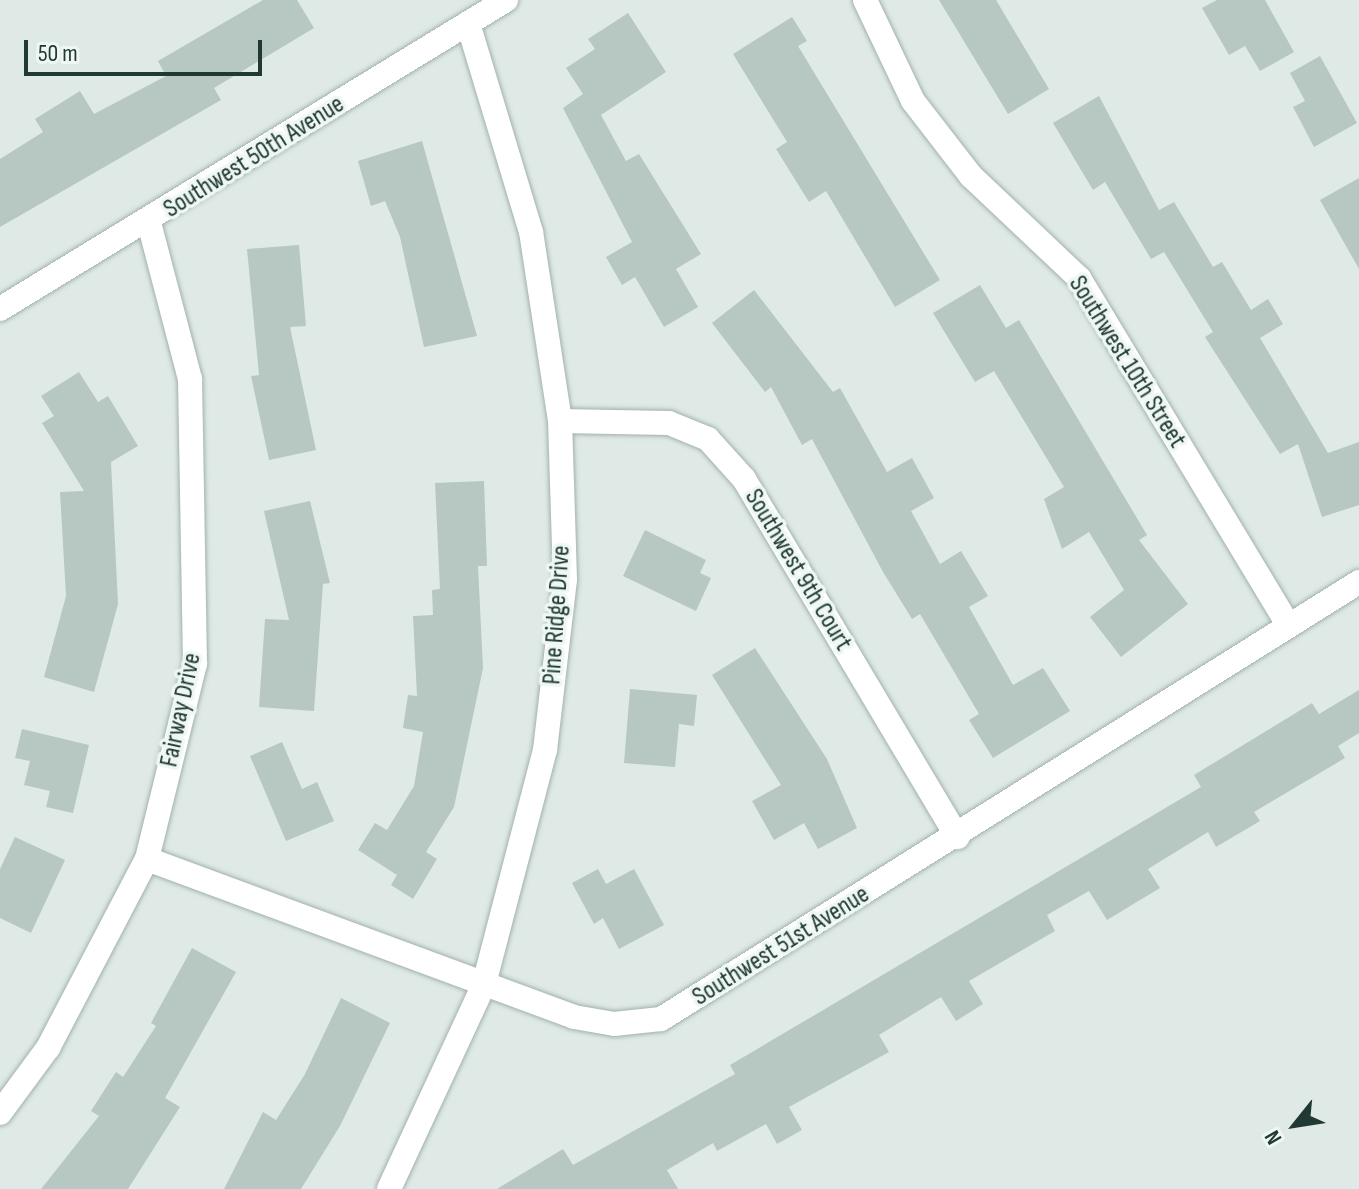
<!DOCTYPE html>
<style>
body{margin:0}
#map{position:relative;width:1359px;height:1189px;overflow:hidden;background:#dfeae6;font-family:"Sofia Sans Condensed",sans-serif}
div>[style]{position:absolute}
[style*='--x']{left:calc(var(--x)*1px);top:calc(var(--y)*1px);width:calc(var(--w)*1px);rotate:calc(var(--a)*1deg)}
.building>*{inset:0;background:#b7c7c2}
.roads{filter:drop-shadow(0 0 2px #a2b1ad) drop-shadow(0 0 2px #a2b1ad)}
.street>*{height:24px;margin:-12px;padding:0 12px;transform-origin:12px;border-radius:12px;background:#fff}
span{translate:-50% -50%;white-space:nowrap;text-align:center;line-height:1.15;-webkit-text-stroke:7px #eff7f3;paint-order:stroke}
.street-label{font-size:26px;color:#203934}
.north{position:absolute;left:1255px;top:1085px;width:80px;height:80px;-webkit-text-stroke:6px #eff7f3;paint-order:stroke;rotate:240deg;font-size:22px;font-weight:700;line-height:32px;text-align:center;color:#203934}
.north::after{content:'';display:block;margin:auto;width:28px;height:36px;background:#203934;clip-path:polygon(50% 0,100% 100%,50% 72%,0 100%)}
.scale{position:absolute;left:24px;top:40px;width:238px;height:36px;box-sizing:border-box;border:4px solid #203934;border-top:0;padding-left:10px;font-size:24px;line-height:28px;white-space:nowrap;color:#203934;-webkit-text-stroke:6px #eff7f3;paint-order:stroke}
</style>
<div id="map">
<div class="building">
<i style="clip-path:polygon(263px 0,297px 0,314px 28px,214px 88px,221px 100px,0 227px,0 159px,43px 132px,35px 119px,80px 91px,94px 114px,166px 76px,158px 61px)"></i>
<i style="clip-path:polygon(939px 0,996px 0,1049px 89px,1008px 114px)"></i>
<i style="clip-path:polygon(1217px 0,1265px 0,1294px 52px,1260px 71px,1245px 46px,1229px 55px,1202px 8px)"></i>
<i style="clip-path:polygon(628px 13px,666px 72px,601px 115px,626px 161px,639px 154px,701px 254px,676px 269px,698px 307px,664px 327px,635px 277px,622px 285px,606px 257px,632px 242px,563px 108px,583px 94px,566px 68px,595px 49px,588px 39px)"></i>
<i style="clip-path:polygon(792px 17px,807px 41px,798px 46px,940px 280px,895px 307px,826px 191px,809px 202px,776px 149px,787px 142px,733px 54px)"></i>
<i style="clip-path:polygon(1320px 56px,1357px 123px,1314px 147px,1293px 107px,1305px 101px,1290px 73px)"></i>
<i style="clip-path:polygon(1099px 96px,1159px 210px,1174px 202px,1213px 267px,1222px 262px,1251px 310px,1268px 299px,1283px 324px,1260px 338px,1328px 453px,1359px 442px,1359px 505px,1322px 517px,1298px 444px,1280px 454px,1205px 337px,1213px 332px,1164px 252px,1151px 259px,1105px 182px,1093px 190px,1053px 123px)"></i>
<i style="clip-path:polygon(422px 141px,477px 336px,424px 347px,400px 237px,385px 201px,371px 206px,358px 161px)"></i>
<i style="clip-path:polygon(1359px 178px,1359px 269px,1320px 200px)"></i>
<i style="clip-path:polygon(299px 245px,306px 326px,290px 327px,316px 450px,269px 460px,251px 376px,259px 375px,247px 249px)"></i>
<i style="clip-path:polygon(980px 285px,1006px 328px,1019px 320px,1147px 535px,1139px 540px,1188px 604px,1121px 657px,1090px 617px,1124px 590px,1089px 532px,1062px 549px,1044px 499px,1064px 487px,994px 371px,975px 382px,933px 313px)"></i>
<i style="clip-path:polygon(754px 290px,833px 392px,840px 388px,887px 472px,912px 458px,934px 498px,911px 511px,940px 564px,961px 551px,988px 596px,969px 607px,1013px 685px,1043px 668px,1070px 711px,993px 758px,969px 720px,979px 714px,920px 614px,912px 619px,883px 572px,812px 439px,802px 445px,771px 387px,765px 392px,712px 323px)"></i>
<i style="clip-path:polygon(79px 372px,98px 402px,108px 396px,138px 446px,111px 462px,118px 604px,94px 692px,44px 677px,66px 596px,60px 492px,84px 491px,42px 423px,54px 416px,41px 396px)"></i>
<i style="clip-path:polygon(484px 481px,487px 566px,478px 566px,483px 668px,454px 807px,426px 852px,437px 859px,413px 899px,391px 885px,397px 875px,358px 850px,375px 823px,387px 830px,414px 786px,423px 732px,403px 728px,408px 695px,417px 696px,413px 616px,433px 615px,432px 590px,440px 589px,435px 483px)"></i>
<i style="clip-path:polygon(310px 501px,330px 583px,323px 584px,314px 711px,259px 707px,265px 619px,289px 620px,264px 511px)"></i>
<i style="clip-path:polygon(645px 530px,706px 560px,700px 573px,711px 578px,696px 611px,623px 576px)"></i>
<i style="clip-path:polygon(755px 648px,827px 759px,857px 828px,818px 849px,804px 823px,774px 840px,752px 801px,781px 785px,712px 675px)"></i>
<i style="clip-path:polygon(630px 689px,697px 695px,694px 726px,679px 724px,675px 767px,624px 763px)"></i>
<i style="clip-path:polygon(1359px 690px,1359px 733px,1338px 746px,1345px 758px,1254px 812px,1260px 821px,1216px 847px,1208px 832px,1148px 869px,1160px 888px,1107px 920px,1089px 891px,1047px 915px,1055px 931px,969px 981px,983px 1004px,956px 1021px,941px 997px,879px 1035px,889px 1052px,789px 1107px,802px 1130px,777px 1144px,766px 1124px,717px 1151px,713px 1143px,667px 1170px,678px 1189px,497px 1189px,563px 1149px,573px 1165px,735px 1074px,730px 1065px,1201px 787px,1194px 775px,1240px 747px,1312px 703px,1319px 714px)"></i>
<i style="clip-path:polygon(22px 729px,89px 745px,73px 813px,46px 807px,50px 791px,24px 785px,30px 761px,15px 758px)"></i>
<i style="clip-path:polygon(282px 742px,302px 789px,317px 782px,334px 821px,286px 841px,250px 756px)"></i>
<i style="clip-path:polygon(15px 837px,65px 860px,31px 933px,0 918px,0 869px)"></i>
<i style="clip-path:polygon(598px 869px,606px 884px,634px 869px,664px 925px,619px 949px,603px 918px,594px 924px,572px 883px)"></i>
<i style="clip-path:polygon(192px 948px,236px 972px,165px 1098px,180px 1107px,128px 1189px,41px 1189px,99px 1116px,91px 1111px,116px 1072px,123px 1077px,156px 1026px,151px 1023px)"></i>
<i style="clip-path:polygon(341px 998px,390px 1023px,340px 1126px,301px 1189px,224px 1189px,263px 1112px,276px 1120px,305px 1074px)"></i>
</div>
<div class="roads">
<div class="street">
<i style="--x:865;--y:0;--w:112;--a:64.6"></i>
<i style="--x:913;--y:101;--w:95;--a:52.3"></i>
<i style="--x:971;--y:176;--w:149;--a:43.4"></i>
<i style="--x:1079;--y:278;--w:404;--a:58.9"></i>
<i style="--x:0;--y:309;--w:593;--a:-31.41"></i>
<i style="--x:560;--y:421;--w:109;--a:1.1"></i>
<i style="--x:669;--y:423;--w:42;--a:22.3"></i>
<i style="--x:708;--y:439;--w:54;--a:48"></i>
<i style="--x:744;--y:479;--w:417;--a:59.2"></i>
<i style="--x:147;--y:859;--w:455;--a:20.3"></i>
<i style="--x:574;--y:1017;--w:41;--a:9.9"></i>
<i style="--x:614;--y:1024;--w:47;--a:-6.1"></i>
<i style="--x:661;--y:1019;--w:824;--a:-32.05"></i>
<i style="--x:0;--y:1113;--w:81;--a:-53.6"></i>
<i style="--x:48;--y:1048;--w:213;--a:-62.4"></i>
<i style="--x:147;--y:859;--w:201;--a:-76.2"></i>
<i style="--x:195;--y:664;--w:285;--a:-91"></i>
<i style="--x:190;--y:379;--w:161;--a:-104.7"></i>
<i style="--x:389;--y:1189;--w:226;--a:-65.1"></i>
<i style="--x:484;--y:984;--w:242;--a:-75.4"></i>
<i style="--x:545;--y:750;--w:172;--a:-83.3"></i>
<i style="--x:565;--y:579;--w:158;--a:-91.8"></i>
<i style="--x:560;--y:421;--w:191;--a:-98.7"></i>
<i style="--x:531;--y:232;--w:218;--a:-106.8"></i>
</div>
</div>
<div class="street-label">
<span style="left:254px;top:157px;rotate:-32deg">Southwest 50th Avenue</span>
<span style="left:1127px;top:362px;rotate:58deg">Southwest 10th Street</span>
<span style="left:798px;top:570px;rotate:59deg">Southwest 9th Court</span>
<span style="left:557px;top:615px;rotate:-86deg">Pine Ridge Drive</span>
<span style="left:181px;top:710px;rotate:-78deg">Fairway Drive</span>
<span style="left:781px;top:946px;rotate:-32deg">Southwest 51st Avenue</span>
</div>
<div class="north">N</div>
<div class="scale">50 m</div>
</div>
